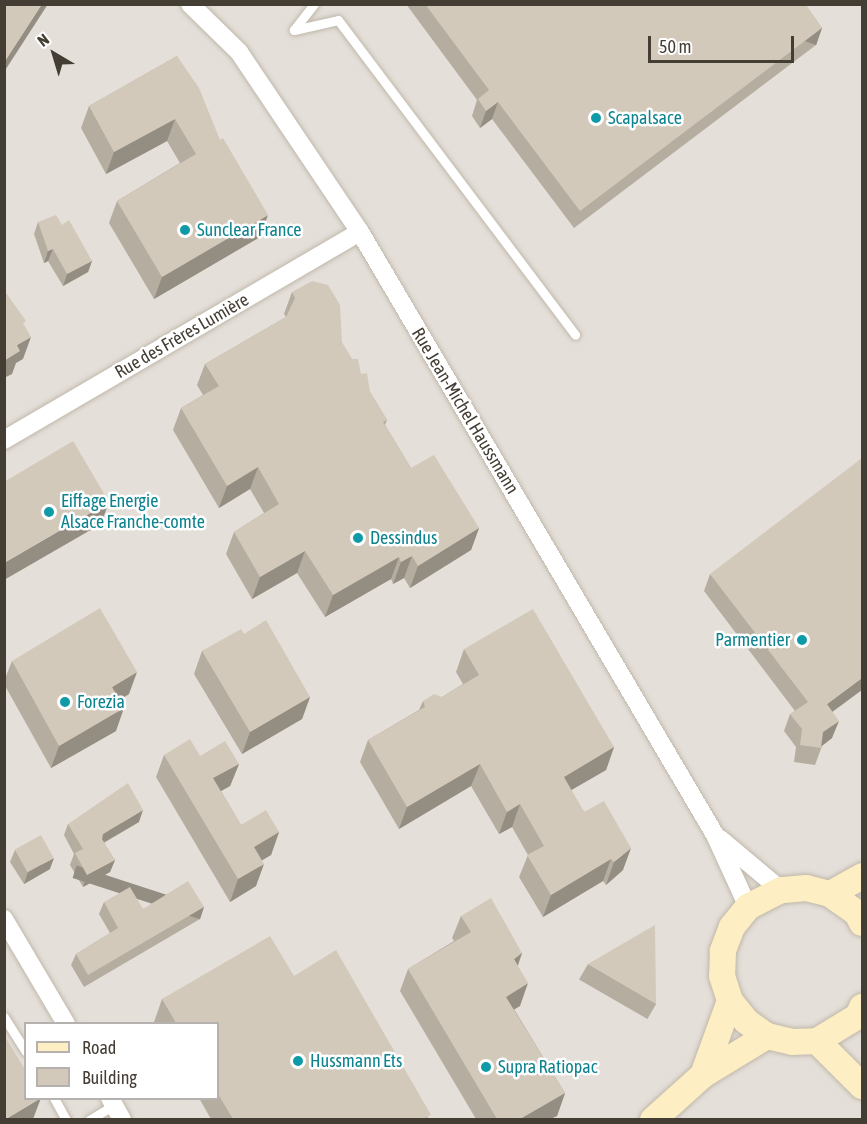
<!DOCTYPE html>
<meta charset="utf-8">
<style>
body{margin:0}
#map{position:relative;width:867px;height:1124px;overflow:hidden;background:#f2ede4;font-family:"Asap Condensed",sans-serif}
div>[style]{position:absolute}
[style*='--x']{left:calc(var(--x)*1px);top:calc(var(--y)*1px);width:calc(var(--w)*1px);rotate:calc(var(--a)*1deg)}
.industrial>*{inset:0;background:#e4dfd9}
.roads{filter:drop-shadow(0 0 2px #c0b8aa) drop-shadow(0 0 2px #c0b8aa)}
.lane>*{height:9px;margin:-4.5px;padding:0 4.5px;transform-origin:4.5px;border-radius:4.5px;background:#fff}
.street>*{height:18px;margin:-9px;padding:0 9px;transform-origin:9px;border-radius:9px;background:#fff}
.secondary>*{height:26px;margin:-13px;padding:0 13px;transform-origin:13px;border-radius:13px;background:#fdeec3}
.wall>*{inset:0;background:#b5ada0;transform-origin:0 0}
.shaded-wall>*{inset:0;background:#948d82;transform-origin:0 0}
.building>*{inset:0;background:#d3c9ba;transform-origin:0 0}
.dots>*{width:16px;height:16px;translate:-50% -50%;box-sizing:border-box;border:3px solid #fff;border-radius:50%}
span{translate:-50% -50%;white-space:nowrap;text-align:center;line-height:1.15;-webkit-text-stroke:5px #fff;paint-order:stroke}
.culture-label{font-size:18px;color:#0d838f}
.left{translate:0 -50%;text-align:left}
.right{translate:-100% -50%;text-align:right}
.street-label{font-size:18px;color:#443d34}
.frame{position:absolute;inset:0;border:6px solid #443d34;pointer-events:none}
.legend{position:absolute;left:24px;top:1022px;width:195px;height:78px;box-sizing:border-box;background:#fff;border:2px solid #b4b1ae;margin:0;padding:8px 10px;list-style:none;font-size:18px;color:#443d34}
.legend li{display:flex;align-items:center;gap:12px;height:30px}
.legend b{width:30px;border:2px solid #b4b1ae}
.north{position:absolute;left:24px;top:24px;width:60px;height:60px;-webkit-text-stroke:4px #fff;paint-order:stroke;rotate:322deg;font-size:16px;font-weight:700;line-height:24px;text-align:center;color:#443d34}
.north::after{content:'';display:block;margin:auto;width:21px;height:27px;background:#443d34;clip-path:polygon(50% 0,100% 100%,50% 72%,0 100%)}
.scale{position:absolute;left:648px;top:36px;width:146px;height:27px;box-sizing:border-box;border:3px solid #443d34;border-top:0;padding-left:8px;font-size:18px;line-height:21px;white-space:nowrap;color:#443d34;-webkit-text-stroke:4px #fff;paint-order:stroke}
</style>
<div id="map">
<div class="industrial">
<i style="clip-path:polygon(evenodd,5px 5px,862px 5px,862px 1119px,5px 1120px,5px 5px,26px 1024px,218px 1024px,218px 1098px,26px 1098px,26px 1024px)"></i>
</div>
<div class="roads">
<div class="lane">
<i style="--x:314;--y:4;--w:33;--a:128"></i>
<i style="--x:294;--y:30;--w:45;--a:-12.8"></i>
<i style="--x:338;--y:20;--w:394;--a:53"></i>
<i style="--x:4;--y:1017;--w:41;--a:57.8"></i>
<i style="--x:54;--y:1098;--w:25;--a:61"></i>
<i style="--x:89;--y:1120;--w:29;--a:-31"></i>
</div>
<div class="street">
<i style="--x:190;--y:4;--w:69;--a:44.4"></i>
<i style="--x:239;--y:52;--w:217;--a:56.1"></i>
<i style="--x:360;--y:232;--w:700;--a:59.51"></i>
<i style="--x:715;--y:835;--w:79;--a:65.4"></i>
<i style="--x:4;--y:440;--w:412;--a:-30.3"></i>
<i style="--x:720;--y:839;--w:80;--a:39.9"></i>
<i style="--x:4;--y:919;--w:122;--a:59.4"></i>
<i style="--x:110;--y:1098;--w:25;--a:61"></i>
</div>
<div class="secondary">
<i style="--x:830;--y:894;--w:37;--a:-29"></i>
<i style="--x:862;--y:923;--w:11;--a:-117"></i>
<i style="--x:857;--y:913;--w:33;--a:-145"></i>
<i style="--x:830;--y:894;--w:25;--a:-166"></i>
<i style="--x:806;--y:888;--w:25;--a:175"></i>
<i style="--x:781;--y:890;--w:37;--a:153"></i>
<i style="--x:748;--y:907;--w:26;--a:129"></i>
<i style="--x:732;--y:927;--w:26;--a:111"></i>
<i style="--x:723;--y:951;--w:25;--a:92"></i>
<i style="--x:722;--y:976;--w:26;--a:72"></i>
<i style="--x:730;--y:1001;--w:26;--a:51"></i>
<i style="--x:746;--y:1021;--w:26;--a:36"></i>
<i style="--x:767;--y:1036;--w:26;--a:13"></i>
<i style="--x:792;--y:1042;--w:25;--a:-2"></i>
<i style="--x:817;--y:1041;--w:48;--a:-31.4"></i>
<i style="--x:858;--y:1016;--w:10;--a:-66"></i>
<i style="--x:817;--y:1041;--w:64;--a:45"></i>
<i style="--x:703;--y:1075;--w:79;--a:-70"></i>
<i style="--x:653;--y:1120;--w:67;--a:-42"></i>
<i style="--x:703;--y:1075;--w:75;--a:-31.4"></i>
</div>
</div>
<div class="wall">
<i style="clip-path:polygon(406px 4px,805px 4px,822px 28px,816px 45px,574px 228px,492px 119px,480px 128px,472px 116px,477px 100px)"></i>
<i style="clip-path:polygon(177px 56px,260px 237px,154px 299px,109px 223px,117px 201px,180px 163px,167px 141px,106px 174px,81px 128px,89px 106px)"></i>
<i style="clip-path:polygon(38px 222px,62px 225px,92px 261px,88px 272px,63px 286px,48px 261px,44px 263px,34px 234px)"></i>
<i style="clip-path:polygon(292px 292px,342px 343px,361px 374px,370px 392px,387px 420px,385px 425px,411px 468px,479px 528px,471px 550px,410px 588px,404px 578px,393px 584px,391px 579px,325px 617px,297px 573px,252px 599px,226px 554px,234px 532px,264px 513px,250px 489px,219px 508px,173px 430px,181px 408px,203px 395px,197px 385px,205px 364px,286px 317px,284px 314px)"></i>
<i style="clip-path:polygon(710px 574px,832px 712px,832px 738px,822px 746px,815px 765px,794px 762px,796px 747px,784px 731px,790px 714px,795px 711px,704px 591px)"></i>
<i style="clip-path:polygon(244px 634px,310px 697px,302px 719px,242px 754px,194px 674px,202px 651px)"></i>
<i style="clip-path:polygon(464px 649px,614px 747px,606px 770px,571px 790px,584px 812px,623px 870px,606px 885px,603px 881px,543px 917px,519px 877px,528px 855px,512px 827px,499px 834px,471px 786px,399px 829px,360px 762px,368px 740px,419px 710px,423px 701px,442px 697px,463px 684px,456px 672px)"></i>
<i style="clip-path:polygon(12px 661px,129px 694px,119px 700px,116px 731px,51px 768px,4px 684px,4px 681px)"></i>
<i style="clip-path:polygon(164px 755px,200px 756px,239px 764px,230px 786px,221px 791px,241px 825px,279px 832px,271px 855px,261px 860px,256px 886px,230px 902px,156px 777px)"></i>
<i style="clip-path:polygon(139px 822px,104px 843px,115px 860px,110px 872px,83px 887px,70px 865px,74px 854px,64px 835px,68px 824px)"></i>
<i style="clip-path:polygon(15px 850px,50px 869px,24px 884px,10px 862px)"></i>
<i style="clip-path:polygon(104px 902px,143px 909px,204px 907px,200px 919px,84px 987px,71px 965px,76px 954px,110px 933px,99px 914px)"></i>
<i style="clip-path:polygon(461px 916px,522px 953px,518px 966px,520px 1006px,514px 1009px,565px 1093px,557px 1116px,550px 1119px,476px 1119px,400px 991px,408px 969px,454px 941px,452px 938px)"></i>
<i style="left:588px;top:964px;width:79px;height:18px;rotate:30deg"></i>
<i style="clip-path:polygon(294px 976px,429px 1119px,211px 1119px,199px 1098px,218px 1098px,218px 1023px,155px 1023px,154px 1022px,162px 999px)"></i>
</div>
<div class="shaded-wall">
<i style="clip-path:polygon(42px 4px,48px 4px,4px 72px,5px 61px)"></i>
<i style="left:822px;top:28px;width:18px;height:303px;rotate:109deg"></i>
<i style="clip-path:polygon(498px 102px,492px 119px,480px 128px,486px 111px)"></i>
<i style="clip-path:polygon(175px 119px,167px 141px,106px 174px,114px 152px)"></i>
<i style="clip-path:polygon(268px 215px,260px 237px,154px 299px,162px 277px)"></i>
<i style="clip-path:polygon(53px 249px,48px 261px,44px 263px,48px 251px)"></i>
<i style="clip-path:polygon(92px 261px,88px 272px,63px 286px,67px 274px)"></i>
<i style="clip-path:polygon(31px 337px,23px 359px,16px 363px,12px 374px,4px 378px,4px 361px,17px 345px)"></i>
<i style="clip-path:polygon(258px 467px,250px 489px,219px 508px,227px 486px)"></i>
<i style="clip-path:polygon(109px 502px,101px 524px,4px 580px,4px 563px)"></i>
<i style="clip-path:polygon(479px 528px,471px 550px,410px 588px,418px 566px)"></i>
<i style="clip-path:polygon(305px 551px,297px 573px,252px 599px,260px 577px)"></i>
<i style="clip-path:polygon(412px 556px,404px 578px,393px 584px,401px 562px)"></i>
<i style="clip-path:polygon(399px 557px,391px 579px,325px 617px,333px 595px)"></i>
<i style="clip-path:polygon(137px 672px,129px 694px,104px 710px,112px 687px)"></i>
<i style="clip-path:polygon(862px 678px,862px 690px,820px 721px,827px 704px)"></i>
<i style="clip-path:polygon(310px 697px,302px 719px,242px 754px,250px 732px)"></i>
<i style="clip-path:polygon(124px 708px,116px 731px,51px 768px,59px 746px)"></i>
<i style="clip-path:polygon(839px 721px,832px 738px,819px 748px,823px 732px)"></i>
<i style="clip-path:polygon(614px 747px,606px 770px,556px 799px,564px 777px)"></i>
<i style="clip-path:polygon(239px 764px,230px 786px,205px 800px,213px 778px)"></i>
<i style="clip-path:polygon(480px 764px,471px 786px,399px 829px,407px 807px)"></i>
<i style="clip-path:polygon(520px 804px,512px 827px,499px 834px,507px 812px)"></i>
<i style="clip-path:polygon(143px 810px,139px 822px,99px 845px,103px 834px)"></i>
<i style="clip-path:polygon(279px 832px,271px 855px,246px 870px,254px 847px)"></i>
<i style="clip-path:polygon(631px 848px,623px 870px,606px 885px,614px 862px)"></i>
<i style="clip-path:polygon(54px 858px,50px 869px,24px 884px,28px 872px)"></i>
<i style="clip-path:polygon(611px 859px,603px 881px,543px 917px,551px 895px)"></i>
<i style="clip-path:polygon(115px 860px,110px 872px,83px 887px,87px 875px)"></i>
<i style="clip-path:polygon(264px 864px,256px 886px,230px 902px,238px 879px)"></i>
<i style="left:204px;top:907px;width:13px;height:134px;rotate:108deg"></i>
<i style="clip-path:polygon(522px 953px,514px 975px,514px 959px)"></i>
<i style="clip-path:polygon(528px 983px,520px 1006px,498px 1019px,506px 997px)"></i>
<i style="clip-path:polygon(565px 1093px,557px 1116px,550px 1119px,520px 1119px)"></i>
<i style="clip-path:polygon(41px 1098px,33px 1119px,6px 1119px)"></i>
</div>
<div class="building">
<i style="clip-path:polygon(4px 4px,42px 4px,5px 61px,4px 61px)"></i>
<i style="clip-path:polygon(425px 4px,805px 4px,822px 28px,580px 211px,498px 102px,486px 111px,478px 99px,489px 90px)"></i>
<i style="clip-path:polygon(177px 56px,199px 88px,220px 140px,223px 138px,268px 215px,162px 277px,117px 201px,196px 154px,175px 119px,114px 152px,89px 106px)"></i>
<i style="clip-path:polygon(56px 215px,62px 225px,69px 220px,92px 261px,67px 274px,53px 249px,48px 251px,38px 222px)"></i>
<i style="clip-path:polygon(312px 281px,328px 285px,340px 305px,342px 343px,352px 359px,358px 359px,361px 374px,367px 373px,370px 392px,387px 420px,383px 422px,411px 468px,434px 455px,479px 528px,418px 566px,412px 556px,401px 562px,399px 557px,333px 595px,305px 551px,260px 577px,234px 532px,279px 504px,258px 467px,227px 486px,181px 408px,219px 386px,205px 364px,286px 317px,295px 298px,292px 292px)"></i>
<i style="clip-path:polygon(4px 290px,26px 321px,23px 323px,31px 337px,17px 345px,20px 351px,4px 361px)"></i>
<i style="clip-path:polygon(73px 441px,109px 502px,4px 563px,4px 482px)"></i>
<i style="clip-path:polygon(862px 458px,862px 678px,827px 704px,839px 721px,823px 732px,821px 748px,800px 745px,802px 729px,790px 714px,808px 702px,710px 574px)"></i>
<i style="clip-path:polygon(100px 608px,137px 672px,112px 687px,124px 708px,59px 746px,12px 661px)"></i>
<i style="clip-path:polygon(533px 609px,614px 747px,564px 777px,584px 812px,604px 801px,631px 848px,614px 862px,611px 859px,551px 895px,527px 855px,544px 846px,520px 804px,507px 812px,480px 764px,407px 807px,368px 740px,425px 707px,423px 701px,434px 694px,442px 697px,479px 675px,464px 649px)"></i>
<i style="clip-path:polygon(266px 620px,310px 697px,250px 732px,202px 651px,241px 629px,244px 634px)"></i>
<i style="clip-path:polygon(190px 739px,200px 756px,225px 741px,239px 764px,213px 778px,241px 825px,266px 810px,279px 832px,254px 847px,264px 864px,238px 879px,164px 755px)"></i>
<i style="clip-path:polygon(128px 783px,143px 810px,103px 834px,102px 839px,115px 860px,87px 875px,75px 853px,83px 849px,68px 824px)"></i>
<i style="left:41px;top:835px;width:26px;height:30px;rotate:61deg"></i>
<i style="clip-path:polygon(188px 881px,204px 907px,88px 975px,76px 954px,118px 928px,104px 902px,130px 887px,143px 909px)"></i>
<i style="clip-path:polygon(491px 898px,522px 953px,514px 959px,528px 983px,506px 997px,565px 1093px,520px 1119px,497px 1119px,408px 969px,471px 932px,461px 916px)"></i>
<i style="clip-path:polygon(655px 925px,656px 1004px,588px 964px)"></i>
<i style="clip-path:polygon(270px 936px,294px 976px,336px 950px,431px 1115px,423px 1119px,233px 1119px,218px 1094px,218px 1023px,176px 1023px,162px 999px)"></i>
<i style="clip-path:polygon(4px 1035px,26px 1071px,26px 1098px,41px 1098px,6px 1119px,4px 1119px)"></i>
</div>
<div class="dots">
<i style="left:596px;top:118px;background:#0f9aa8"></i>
<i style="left:185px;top:230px;background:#0f9aa8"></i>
<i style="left:49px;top:512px;background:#0f9aa8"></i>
<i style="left:358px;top:538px;background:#0f9aa8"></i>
<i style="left:802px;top:640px;background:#0f9aa8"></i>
<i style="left:65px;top:702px;background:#0f9aa8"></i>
<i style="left:298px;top:1061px;background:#0f9aa8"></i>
<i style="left:486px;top:1067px;background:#0f9aa8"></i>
</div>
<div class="culture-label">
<span class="left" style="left:608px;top:118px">Scapalsace</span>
<span class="left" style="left:197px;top:230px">Sunclear France</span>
<span class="left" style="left:61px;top:512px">Eiffage Energie<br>Alsace Franche-comte</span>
<span class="left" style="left:370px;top:538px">Dessindus</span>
<span class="right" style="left:790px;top:640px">Parmentier</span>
<span class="left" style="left:77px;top:702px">Forezia</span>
<span class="left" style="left:310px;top:1061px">Hussmann Ets</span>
<span class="left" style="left:498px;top:1067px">Supra Ratiopac</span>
</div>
<div class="street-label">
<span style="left:182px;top:336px;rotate:-30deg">Rue des Frères Lumière</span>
<span style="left:465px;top:411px;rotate:59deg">Rue Jean-Michel Haussmann</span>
</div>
<div class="frame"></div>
<ul class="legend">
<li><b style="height:8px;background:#fdeec3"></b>Road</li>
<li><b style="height:16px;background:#d3c9ba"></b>Building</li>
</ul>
<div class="north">N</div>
<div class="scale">50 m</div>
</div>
